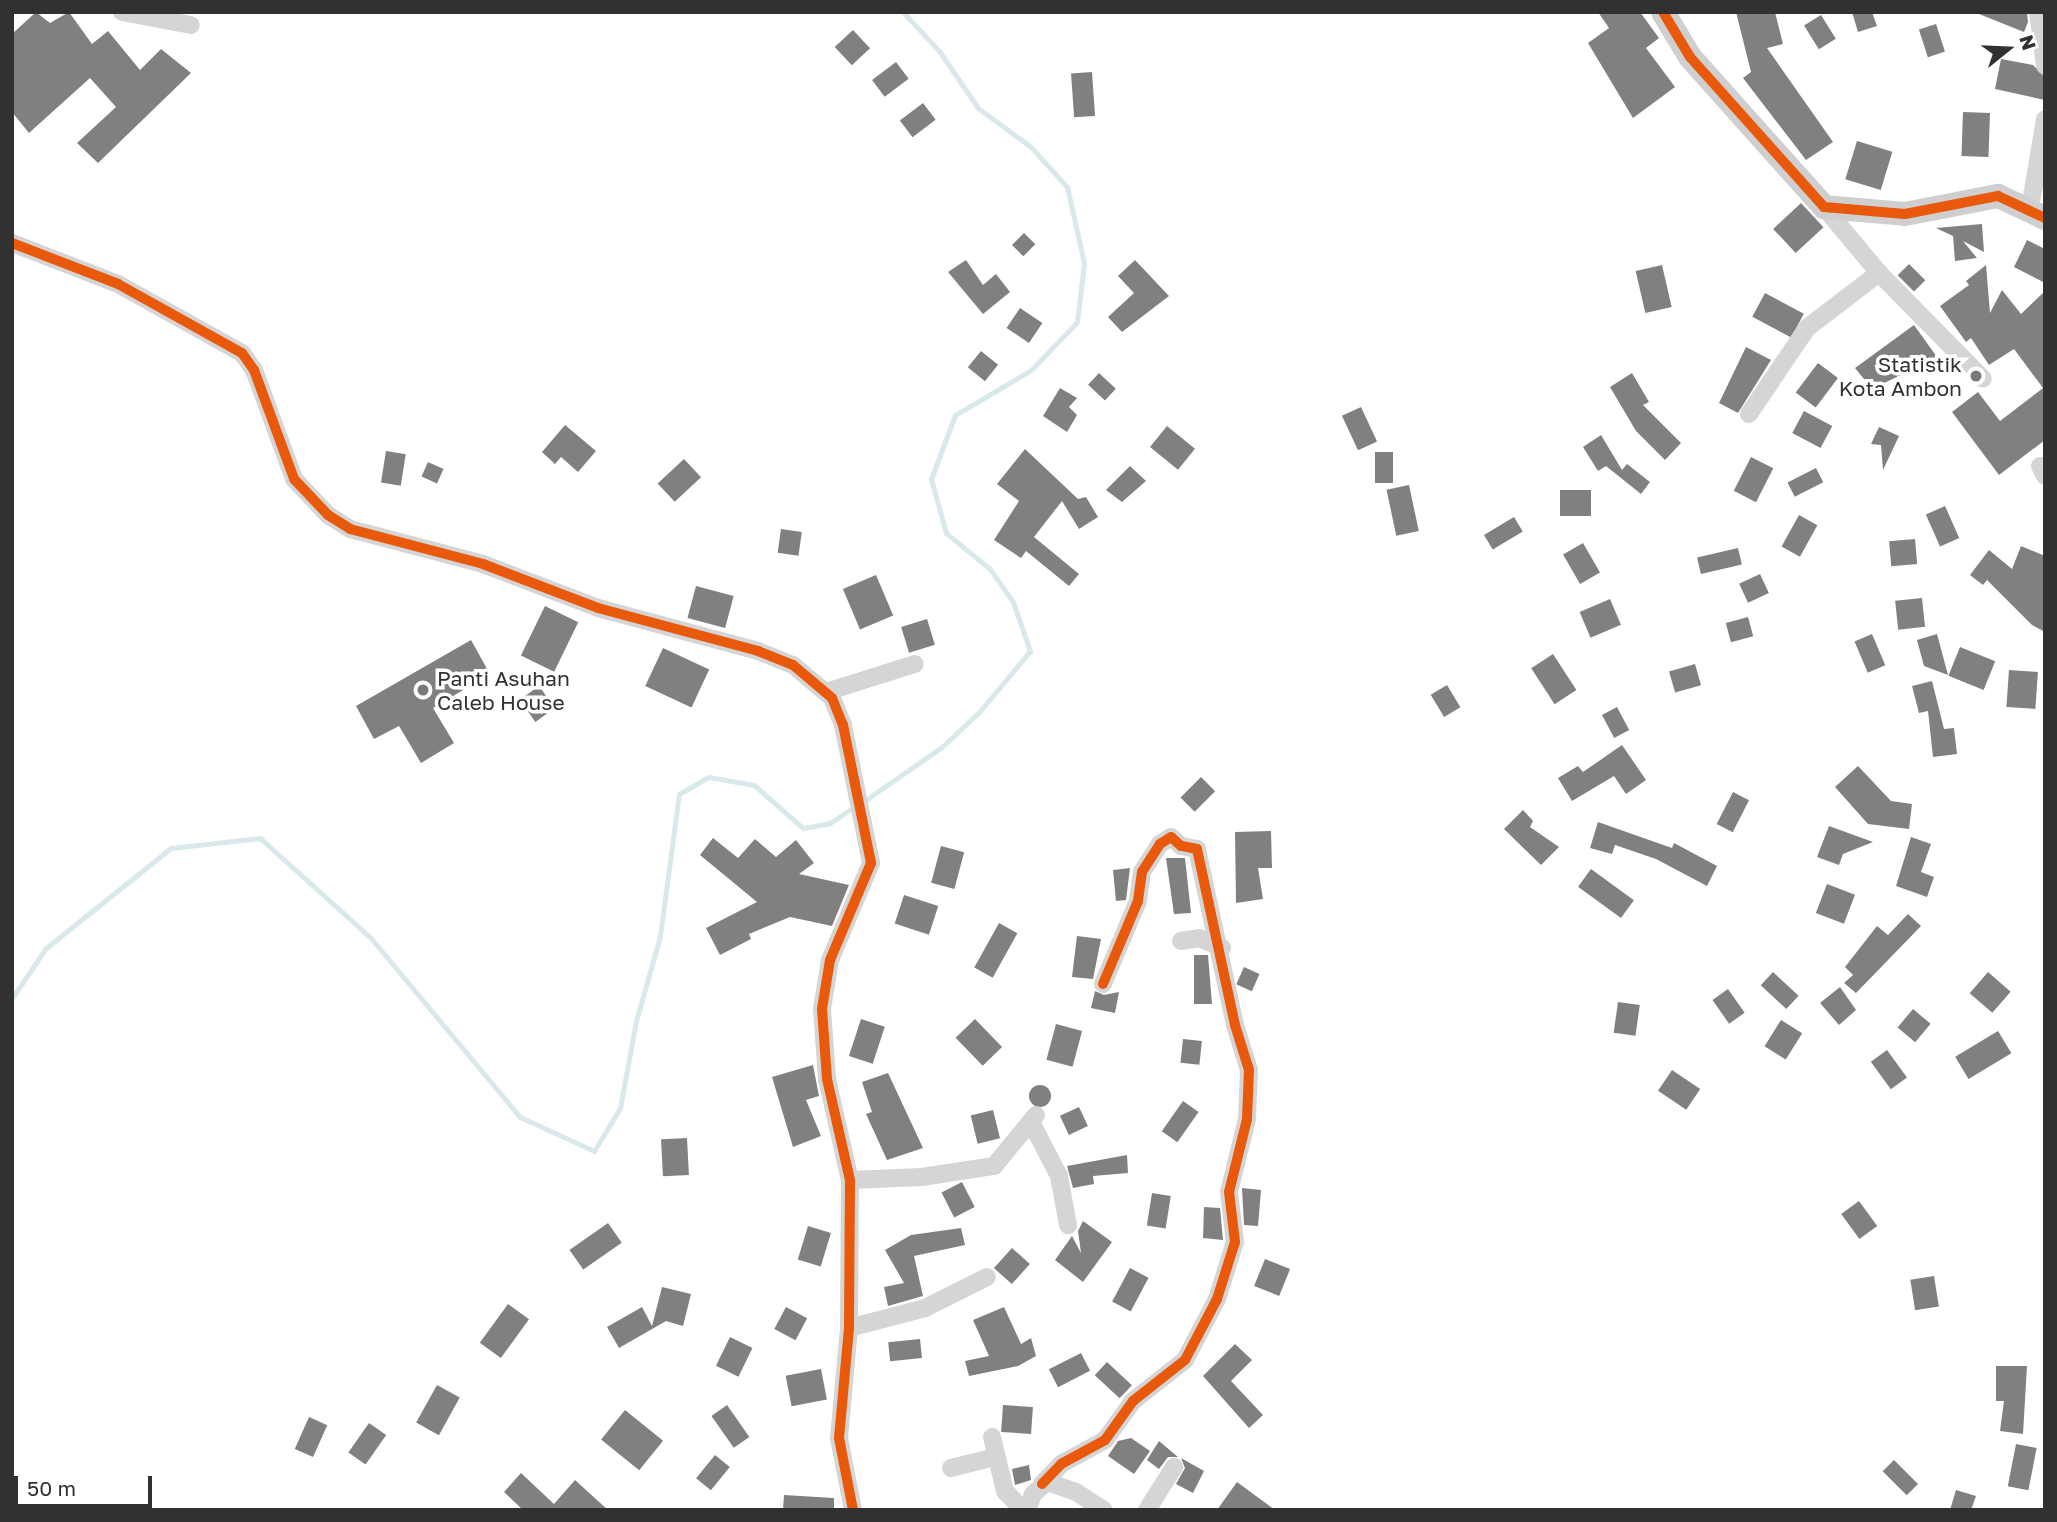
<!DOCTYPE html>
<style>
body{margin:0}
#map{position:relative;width:2057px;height:1522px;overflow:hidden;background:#fff;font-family:"Golos Text",sans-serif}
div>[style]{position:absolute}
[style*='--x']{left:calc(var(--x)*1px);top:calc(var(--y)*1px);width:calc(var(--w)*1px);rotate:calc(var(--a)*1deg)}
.stream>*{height:5px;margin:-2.5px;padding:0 2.5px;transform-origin:2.5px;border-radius:2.5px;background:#d8e8eb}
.building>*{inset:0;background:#808080;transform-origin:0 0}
.round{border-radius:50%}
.street>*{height:18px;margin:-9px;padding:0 9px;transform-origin:9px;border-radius:9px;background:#d5d5d5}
.secondary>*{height:24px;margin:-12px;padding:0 12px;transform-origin:12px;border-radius:12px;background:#cfcfcf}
.cycleway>*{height:10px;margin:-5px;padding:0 5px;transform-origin:5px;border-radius:5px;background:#e8590c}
.dots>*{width:19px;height:19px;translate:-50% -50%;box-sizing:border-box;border:4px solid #fff;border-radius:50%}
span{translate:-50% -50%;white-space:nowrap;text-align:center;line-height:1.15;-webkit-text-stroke:7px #fff;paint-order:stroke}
.poi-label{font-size:21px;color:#313131}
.right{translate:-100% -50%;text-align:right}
.left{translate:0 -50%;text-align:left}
.frame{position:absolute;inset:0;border:14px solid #313131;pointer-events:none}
.north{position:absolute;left:1973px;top:14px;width:70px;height:70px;-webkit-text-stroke:5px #fff;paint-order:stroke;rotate:72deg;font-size:19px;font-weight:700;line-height:28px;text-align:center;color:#313131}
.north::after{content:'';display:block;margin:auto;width:24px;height:32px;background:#313131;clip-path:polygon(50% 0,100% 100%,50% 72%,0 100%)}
.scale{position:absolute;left:14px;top:1476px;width:138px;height:32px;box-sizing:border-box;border:4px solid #313131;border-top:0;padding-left:9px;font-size:21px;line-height:24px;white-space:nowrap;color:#313131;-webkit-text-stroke:5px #fff;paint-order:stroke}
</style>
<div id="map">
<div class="stream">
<i style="--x:864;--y:801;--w:95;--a:-34.7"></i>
<i style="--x:942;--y:747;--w:52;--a:-43.5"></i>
<i style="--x:980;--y:711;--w:78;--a:-50.2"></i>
<i style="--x:1030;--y:651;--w:52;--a:-109.1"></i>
<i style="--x:1013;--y:602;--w:40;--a:-124.9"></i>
<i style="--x:990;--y:569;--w:57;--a:-140.7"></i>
<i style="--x:946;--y:533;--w:56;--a:-105.5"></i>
<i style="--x:931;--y:479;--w:68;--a:-69.4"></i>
<i style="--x:955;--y:415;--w:88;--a:-30.6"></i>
<i style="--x:1031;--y:370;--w:66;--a:-46.2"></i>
<i style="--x:1077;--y:322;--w:59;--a:-83.2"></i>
<i style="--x:1084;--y:263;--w:78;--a:-102.6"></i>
<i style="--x:1067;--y:187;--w:54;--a:-132"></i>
<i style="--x:1031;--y:147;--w:66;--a:-143.7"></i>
<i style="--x:978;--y:108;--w:68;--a:-124.2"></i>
<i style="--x:940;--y:52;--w:54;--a:-132.8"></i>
<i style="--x:12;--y:998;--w:60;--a:-55.8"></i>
<i style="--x:46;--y:948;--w:160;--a:-38.7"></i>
<i style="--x:171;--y:848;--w:90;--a:-6.4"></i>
<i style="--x:260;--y:838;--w:148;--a:42"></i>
<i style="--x:370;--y:937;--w:234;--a:50.2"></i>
<i style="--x:520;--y:1117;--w:81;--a:24.7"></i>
<i style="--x:594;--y:1151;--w:50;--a:-58.8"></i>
<i style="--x:620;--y:1108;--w:88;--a:-79.6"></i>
<i style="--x:636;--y:1021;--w:88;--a:-74.2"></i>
<i style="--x:660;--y:936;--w:143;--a:-82.4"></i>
<i style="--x:679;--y:794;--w:34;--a:-30"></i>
<i style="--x:709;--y:777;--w:46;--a:10.1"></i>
<i style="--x:754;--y:785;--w:65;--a:41.3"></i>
<i style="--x:803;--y:828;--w:27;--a:-10"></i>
<i style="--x:830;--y:823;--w:30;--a:-34"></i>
</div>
<div class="building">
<i style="clip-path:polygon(36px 12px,50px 23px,69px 12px,92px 44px,108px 31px,140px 70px,161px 49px,191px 73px,98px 163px,77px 143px,116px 107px,90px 78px,29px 133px,12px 112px,12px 34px)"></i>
<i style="clip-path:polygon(1598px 12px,1640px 12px,1659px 38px,1646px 48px,1675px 87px,1633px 118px,1588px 43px,1609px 28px)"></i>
<i style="clip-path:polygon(1736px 12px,1775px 12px,1783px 44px,1767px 48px,1833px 142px,1806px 160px,1743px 78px,1751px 72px)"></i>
<i style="clip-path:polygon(1852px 12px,1872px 12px,1877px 26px,1858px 32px)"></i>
<i style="clip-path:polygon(1974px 12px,2027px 12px,2028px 22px,2024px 32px)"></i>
<i style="left:1821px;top:15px;width:28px;height:20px;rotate:58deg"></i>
<i style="left:1936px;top:24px;width:29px;height:18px;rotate:72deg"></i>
<i style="left:853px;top:30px;width:25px;height:25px;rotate:47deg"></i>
<i style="clip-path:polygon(2001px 59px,2033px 65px,2045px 77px,2045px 100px,1995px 89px)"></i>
<i style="left:896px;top:62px;width:21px;height:30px;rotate:53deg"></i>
<i style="left:1092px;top:72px;width:44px;height:21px;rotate:86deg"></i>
<i style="left:923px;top:103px;width:21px;height:29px;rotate:53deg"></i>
<i style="left:1963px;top:112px;width:27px;height:44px;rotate:2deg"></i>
<i style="left:1857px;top:141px;width:37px;height:40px;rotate:17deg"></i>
<i style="left:1801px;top:203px;width:33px;height:38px;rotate:47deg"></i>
<i style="clip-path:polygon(1982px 224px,1984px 252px,1963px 241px,1977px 258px,1955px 261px,1953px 236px,1936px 228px)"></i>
<i style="left:1024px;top:233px;width:16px;height:17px;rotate:45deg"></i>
<i style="clip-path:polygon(2027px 240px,2045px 249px,2045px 283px,2014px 267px)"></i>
<i style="clip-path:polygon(966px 260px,983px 285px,996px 274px,1010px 292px,983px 314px,948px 272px)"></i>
<i style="clip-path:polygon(1135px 260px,1169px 296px,1122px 332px,1108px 317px,1134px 293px,1118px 276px)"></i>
<i style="left:1909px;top:264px;width:23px;height:16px;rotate:45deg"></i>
<i style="left:1662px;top:265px;width:43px;height:27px;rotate:77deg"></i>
<i style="clip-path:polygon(1986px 265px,1990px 313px,2002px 290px,2021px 314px,2045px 291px,2045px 440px,1999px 475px,1952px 412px,1978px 392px,2000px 421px,2043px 388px,2014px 349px,1989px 365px,1971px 338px,1966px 342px,1940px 306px,1969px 285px,1966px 281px)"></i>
<i style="left:1765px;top:293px;width:44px;height:27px;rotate:28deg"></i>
<i style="left:1020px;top:308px;width:27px;height:24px;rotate:34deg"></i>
<i style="clip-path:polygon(1914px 325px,1937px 357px,1909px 375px,1907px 372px,1872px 389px,1855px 368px)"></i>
<i style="clip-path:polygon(1746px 347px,1771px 360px,1738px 413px,1719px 403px)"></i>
<i style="left:981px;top:351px;width:22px;height:21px;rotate:39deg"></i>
<i style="left:1818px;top:363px;width:25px;height:37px;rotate:37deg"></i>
<i style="left:1099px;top:373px;width:23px;height:16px;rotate:43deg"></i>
<i style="clip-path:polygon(1632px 373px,1649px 402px,1643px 405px,1681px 443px,1665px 460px,1636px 431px,1610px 387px)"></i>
<i style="clip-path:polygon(1060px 388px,1077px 398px,1069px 407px,1077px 415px,1067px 432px,1043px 416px)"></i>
<i style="left:1361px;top:407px;width:38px;height:21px;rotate:65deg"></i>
<i style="left:1804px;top:411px;width:32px;height:25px;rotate:28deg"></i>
<i style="clip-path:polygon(565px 425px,596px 451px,578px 472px,561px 457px,555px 464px,542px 452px)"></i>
<i style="left:1167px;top:426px;width:36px;height:27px;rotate:39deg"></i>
<i style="clip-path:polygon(1879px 427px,1899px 436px,1883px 470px,1881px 445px,1871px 444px)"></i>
<i style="clip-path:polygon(1601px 435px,1622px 470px,1627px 464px,1650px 482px,1641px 494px,1606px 466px,1598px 471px,1583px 447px)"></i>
<i style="clip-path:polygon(1025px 449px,1078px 499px,1086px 497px,1098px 517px,1079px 529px,1062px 501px,1034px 537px,1079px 574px,1069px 586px,1026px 551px,1021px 558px,994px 540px,1019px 501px,997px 484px)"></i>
<i style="left:386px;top:451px;width:20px;height:32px;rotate:9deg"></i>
<i style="left:1375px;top:452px;width:18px;height:31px"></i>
<i style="left:1751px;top:457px;width:25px;height:38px;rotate:27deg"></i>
<i style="left:684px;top:459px;width:25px;height:36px;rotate:47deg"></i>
<i style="left:428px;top:462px;width:17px;height:16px;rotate:24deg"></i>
<i style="clip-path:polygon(1130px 466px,1146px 481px,1122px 502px,1106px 490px)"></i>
<i style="left:1816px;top:468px;width:16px;height:32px;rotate:63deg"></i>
<i style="left:1409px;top:485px;width:47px;height:23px;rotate:78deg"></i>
<i style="left:1591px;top:490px;width:26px;height:31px;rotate:90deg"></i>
<i style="left:1945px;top:506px;width:35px;height:21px;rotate:66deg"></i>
<i style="left:1799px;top:515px;width:21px;height:36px;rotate:29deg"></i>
<i style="left:1514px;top:517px;width:17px;height:35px;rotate:59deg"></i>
<i style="left:781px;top:529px;width:21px;height:24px;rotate:8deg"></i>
<i style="left:1915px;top:539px;width:25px;height:26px;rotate:85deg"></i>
<i style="left:1583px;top:543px;width:34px;height:23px;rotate:60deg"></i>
<i style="clip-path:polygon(2021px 546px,2045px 556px,2045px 632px,2032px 625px,1987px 580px,1983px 585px,1970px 575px,1989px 550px,2012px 569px)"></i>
<i style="left:1738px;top:548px;width:17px;height:42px;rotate:77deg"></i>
<i style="left:1760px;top:574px;width:21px;height:23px;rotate:65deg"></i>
<i style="left:876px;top:575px;width:44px;height:36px;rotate:67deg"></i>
<i style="left:696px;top:586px;width:39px;height:33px;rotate:15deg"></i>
<i style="left:1922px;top:598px;width:29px;height:27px;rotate:84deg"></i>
<i style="left:1610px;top:599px;width:28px;height:33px;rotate:67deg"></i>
<i style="left:545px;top:606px;width:37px;height:55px;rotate:26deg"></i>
<i style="left:1748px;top:617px;width:20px;height:23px;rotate:75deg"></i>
<i style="left:927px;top:619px;width:27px;height:27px;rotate:73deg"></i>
<i style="left:1872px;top:634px;width:34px;height:19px;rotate:67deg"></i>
<i style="clip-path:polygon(1937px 634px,1948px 675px,1924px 666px,1917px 640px)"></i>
<i style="clip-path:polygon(471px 640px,490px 674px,433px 708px,454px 743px,421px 763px,399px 726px,374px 739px,356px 706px)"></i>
<i style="left:1960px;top:647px;width:38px;height:31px;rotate:22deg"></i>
<i style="left:663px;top:648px;width:51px;height:42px;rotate:25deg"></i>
<i style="left:1553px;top:654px;width:43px;height:26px;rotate:57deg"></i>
<i style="left:1695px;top:664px;width:22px;height:27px;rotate:74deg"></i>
<i style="left:2009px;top:670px;width:29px;height:37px;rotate:4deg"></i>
<i style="clip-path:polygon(1932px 681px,1944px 729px,1954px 728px,1957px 754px,1933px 757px,1928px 711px,1919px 713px,1912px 686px)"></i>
<i style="left:1447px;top:685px;width:26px;height:19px;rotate:59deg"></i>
<i style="left:539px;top:686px;width:27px;height:24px;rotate:54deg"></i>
<i style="left:1617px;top:707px;width:26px;height:17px;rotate:62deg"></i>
<i style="clip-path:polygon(1622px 745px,1646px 780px,1626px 794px,1614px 776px,1572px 801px,1558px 778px,1578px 766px,1583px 772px)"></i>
<i style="clip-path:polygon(1858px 766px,1891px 801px,1912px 804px,1909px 829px,1868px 824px,1835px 787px)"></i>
<i style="left:1201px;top:777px;width:20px;height:29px;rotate:45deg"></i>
<i style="left:1733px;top:792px;width:18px;height:36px;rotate:27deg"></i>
<i style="clip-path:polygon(1523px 810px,1533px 821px,1530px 827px,1559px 847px,1541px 865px,1504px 829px)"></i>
<i style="clip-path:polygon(1598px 822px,1672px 848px,1674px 843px,1717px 866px,1707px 886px,1656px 859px,1615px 845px,1612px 854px,1590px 848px)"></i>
<i style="clip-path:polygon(1829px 826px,1873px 842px,1843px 854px,1839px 865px,1817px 857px)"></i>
<i style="clip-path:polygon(1271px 831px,1272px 868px,1258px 868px,1263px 899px,1236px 903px,1235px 832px)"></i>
<i style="clip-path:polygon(1911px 837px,1931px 844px,1921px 872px,1934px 877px,1927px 897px,1896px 886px)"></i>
<i style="clip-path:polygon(713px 838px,738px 858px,755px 839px,776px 857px,796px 840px,814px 863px,799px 874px,849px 885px,832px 926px,790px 917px,749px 934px,751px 939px,720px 955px,706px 928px,757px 902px,700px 855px)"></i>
<i style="left:941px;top:846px;width:24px;height:38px;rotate:15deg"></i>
<i style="clip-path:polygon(1166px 858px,1185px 858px,1191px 913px,1174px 914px)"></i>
<i style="clip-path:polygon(1130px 868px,1126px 900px,1116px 901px,1113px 870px)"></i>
<i style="left:1591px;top:869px;width:53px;height:22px;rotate:36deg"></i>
<i style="left:1827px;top:884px;width:30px;height:31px;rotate:21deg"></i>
<i style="left:904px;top:895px;width:36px;height:30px;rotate:18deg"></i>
<i style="clip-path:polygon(1908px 914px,1921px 926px,1856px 993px,1844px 983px,1853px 975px,1845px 967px,1877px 926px,1888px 935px)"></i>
<i style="left:999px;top:923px;width:21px;height:51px;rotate:29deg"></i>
<i style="clip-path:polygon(1077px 936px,1101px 939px,1093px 979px,1072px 977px)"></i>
<i style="clip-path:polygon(1194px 955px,1208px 955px,1212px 1004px,1194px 1004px)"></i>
<i style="left:1244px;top:967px;width:17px;height:19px;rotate:24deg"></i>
<i style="left:1773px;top:972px;width:35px;height:18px;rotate:43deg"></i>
<i style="left:1988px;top:972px;width:30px;height:28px;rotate:41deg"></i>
<i style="clip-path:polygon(1840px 987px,1856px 1010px,1839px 1025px,1820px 1003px)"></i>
<i style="left:1728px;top:989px;width:29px;height:19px;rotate:55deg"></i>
<i style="clip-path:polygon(1095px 991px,1104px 995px,1119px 992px,1115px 1013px,1091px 1008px)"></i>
<i style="left:1618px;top:1002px;width:22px;height:31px;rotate:8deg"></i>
<i style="left:1913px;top:1009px;width:23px;height:24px;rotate:40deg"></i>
<i style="left:861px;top:1019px;width:25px;height:39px;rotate:18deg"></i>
<i style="left:975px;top:1019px;width:39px;height:27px;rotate:46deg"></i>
<i style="left:1781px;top:1020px;width:25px;height:31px;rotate:32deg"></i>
<i style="left:1056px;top:1024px;width:27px;height:37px;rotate:15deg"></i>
<i style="left:1998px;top:1031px;width:26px;height:50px;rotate:59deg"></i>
<i style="left:1183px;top:1039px;width:19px;height:24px;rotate:6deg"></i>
<i style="left:1887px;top:1050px;width:34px;height:20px;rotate:54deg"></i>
<i style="clip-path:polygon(813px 1065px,819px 1096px,806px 1100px,821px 1136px,793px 1147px,772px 1077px)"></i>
<i style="left:1672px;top:1070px;width:34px;height:25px;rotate:34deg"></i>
<i style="clip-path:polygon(888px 1073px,923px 1148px,887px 1160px,866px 1114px,872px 1112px,862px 1082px)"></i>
<i class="round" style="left:1029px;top:1085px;width:22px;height:22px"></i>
<i style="left:1183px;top:1101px;width:19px;height:37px;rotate:35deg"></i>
<i style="left:1079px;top:1107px;width:21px;height:21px;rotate:65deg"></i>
<i style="left:993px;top:1110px;width:29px;height:23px;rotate:76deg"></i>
<i style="left:687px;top:1138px;width:37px;height:26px;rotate:87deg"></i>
<i style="clip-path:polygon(1127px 1155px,1128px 1173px,1093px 1176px,1094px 1184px,1073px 1188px,1067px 1166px)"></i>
<i style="left:962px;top:1182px;width:28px;height:23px;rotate:63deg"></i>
<i style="clip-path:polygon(1242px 1188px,1261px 1190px,1258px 1226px,1244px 1225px)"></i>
<i style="left:1152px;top:1193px;width:19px;height:33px;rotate:9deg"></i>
<i style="left:1859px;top:1201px;width:31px;height:22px;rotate:54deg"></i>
<i style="clip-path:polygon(1204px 1207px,1220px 1208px,1223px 1240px,1203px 1238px)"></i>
<i style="clip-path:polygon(1083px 1221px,1112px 1242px,1083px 1282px,1055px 1260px,1072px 1236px,1081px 1253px,1078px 1231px)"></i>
<i style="left:608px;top:1223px;width:24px;height:47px;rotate:55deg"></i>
<i style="left:808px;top:1226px;width:24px;height:35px;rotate:17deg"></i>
<i style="clip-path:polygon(961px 1228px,965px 1245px,914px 1256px,923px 1296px,888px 1306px,884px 1287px,904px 1283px,885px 1250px,911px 1235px)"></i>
<i style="left:1012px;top:1248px;width:24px;height:27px;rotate:42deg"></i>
<i style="left:1265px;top:1259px;width:27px;height:29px;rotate:22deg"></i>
<i style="left:1130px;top:1268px;width:21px;height:38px;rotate:28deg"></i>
<i style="left:1934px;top:1276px;width:31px;height:24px;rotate:81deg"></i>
<i style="clip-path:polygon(662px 1287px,691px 1294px,683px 1326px,666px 1321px,619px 1348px,607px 1327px,642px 1307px,652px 1326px)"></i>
<i style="left:508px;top:1304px;width:26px;height:48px;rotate:36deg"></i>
<i style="left:786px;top:1307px;width:24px;height:25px;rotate:28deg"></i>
<i style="clip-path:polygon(1004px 1307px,1021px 1344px,1031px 1338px,1036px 1356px,1018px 1366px,969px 1376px,965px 1361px,989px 1356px,973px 1320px)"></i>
<i style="left:730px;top:1337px;width:25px;height:32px;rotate:26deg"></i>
<i style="left:920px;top:1339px;width:19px;height:32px;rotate:84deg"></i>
<i style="clip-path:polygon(1235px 1344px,1252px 1360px,1231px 1381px,1263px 1415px,1249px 1428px,1203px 1376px)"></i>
<i style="left:1081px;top:1353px;width:20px;height:36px;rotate:63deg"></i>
<i style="left:1107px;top:1362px;width:34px;height:18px;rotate:43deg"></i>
<i style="clip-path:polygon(1996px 1366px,2027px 1366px,2023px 1434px,2000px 1431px,2004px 1401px,1996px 1401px)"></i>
<i style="left:821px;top:1369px;width:31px;height:36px;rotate:79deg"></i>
<i style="left:437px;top:1385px;width:26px;height:43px;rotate:29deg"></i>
<i style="left:727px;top:1405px;width:39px;height:19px;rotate:55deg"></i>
<i style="left:1003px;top:1405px;width:30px;height:27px;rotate:4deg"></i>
<i style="left:625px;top:1410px;width:49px;height:38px;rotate:39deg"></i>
<i style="left:309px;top:1417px;width:20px;height:35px;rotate:24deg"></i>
<i style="left:369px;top:1423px;width:21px;height:36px;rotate:35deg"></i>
<i style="clip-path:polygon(1131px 1438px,1150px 1451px,1134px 1474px,1108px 1456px,1118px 1441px)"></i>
<i style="clip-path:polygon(1159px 1441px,1178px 1457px,1168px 1457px,1159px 1469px,1147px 1460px)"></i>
<i style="left:2016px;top:1444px;width:21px;height:43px;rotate:11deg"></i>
<i style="left:715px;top:1455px;width:19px;height:30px;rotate:39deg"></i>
<i style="clip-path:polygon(1181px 1458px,1204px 1471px,1193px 1493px,1176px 1484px,1185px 1468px)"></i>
<i style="left:1894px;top:1460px;width:34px;height:16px;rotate:45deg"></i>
<i style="clip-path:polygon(1029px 1465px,1031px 1480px,1015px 1485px,1012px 1469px)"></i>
<i style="clip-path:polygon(521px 1473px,554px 1504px,575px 1480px,608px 1510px,523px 1510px,504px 1492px)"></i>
<i style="clip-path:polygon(1237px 1482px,1275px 1510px,1217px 1510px)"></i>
<i style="clip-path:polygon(1956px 1490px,1976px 1496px,1971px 1510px,1950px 1510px)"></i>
<i style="clip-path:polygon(784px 1495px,834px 1498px,834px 1510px,783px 1510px)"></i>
</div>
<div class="street">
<i style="--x:122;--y:12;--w:70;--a:10.7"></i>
<i style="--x:2038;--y:12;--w:54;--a:82.6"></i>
<i style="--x:1824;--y:207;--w:86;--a:50.2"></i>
<i style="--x:1879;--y:273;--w:148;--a:45.5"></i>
<i style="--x:2030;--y:208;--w:90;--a:-80.4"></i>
<i style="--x:12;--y:243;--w:114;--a:21.1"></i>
<i style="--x:118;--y:284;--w:142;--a:29.1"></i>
<i style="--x:242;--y:353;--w:21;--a:55"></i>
<i style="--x:254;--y:370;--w:116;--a:69.8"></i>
<i style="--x:294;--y:479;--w:50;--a:46.6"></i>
<i style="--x:328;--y:515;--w:26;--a:32"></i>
<i style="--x:350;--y:529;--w:138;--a:14.7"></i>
<i style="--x:483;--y:564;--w:123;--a:20.9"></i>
<i style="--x:598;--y:608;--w:166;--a:15"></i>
<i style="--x:758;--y:651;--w:38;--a:22"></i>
<i style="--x:793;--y:665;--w:51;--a:40.2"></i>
<i style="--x:832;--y:698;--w:29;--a:68"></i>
<i style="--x:843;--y:725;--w:141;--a:78.5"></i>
<i style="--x:871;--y:863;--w:105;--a:112.9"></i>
<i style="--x:830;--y:960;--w:50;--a:99.3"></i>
<i style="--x:822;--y:1009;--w:70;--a:85.9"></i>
<i style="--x:827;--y:1079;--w:104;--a:77.2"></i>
<i style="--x:850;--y:1180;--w:148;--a:90.4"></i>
<i style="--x:849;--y:1328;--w:110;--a:95.2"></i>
<i style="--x:839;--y:1438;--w:73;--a:79"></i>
<i style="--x:1749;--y:414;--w:104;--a:-56"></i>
<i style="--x:1807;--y:328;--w:91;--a:-37.4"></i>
<i style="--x:2040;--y:466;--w:11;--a:63"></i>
<i style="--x:826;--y:692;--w:93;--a:-17.5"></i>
<i style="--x:1181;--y:941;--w:18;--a:-9"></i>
<i style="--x:1199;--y:938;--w:25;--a:23"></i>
<i style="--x:1031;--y:1122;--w:61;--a:62.6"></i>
<i style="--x:1059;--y:1176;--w:50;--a:79.6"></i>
<i style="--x:850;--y:1180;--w:72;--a:-2.4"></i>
<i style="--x:922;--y:1177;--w:73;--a:-8.7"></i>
<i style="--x:994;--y:1166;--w:66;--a:-50.5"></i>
<i style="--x:849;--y:1328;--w:79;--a:-14.7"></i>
<i style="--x:925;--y:1308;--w:69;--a:-26.6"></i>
<i style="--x:992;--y:1437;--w:56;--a:76.5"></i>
<i style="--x:1005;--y:1491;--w:26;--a:47"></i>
<i style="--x:951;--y:1468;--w:45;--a:-14"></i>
<i style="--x:1042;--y:1484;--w:28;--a:-46"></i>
<i style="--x:1061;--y:1464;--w:50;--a:-28.6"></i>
<i style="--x:1105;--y:1440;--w:48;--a:-54.3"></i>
<i style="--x:1133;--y:1401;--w:66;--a:-38.3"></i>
<i style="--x:1185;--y:1360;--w:69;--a:-62.3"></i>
<i style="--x:1217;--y:1299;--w:60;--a:-72.5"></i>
<i style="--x:1235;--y:1242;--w:50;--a:-96.8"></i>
<i style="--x:1229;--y:1192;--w:75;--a:-76.1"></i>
<i style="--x:1247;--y:1119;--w:49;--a:-87.7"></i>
<i style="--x:1249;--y:1070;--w:47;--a:-107.3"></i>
<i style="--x:1235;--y:1025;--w:180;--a:-102.2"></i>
<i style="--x:1197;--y:849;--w:16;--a:-169"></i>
<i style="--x:1181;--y:846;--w:13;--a:-138"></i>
<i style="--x:1171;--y:837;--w:13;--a:148"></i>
<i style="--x:1160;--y:844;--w:33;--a:123"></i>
<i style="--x:1142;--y:872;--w:29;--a:98"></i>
<i style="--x:1138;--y:901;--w:90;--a:112.9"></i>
<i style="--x:1027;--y:1510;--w:17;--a:-69"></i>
<i style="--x:1033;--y:1494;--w:18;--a:-41"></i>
<i style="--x:1047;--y:1482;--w:31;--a:19"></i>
<i style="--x:1076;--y:1492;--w:33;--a:33"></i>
<i style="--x:1147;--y:1510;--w:51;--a:-57.9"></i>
</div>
<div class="secondary">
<i style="--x:1663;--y:12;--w:52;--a:59"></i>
<i style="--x:1690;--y:57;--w:201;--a:48.2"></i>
<i style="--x:1824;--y:207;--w:81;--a:4.9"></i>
<i style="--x:1905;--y:214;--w:95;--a:-11"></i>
<i style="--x:1998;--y:196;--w:52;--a:25.1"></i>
</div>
<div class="cycleway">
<i style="--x:1663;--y:12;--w:52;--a:59"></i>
<i style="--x:1690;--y:57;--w:201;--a:48.2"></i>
<i style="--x:1824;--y:207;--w:81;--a:4.9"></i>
<i style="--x:1905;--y:214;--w:95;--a:-11"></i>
<i style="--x:1998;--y:196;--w:52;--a:25.1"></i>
<i style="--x:12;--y:243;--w:114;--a:21.1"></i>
<i style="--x:118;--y:284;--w:142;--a:29.1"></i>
<i style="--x:242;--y:353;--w:21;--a:55"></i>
<i style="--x:254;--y:370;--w:116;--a:69.8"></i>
<i style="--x:294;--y:479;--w:50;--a:46.6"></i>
<i style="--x:328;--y:515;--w:26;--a:32"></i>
<i style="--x:350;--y:529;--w:138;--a:14.7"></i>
<i style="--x:483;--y:564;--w:123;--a:20.9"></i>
<i style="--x:598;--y:608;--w:166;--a:15"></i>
<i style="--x:758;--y:651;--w:38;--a:22"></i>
<i style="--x:793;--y:665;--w:51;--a:40.2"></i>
<i style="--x:832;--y:698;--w:29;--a:68"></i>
<i style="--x:843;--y:725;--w:141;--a:78.5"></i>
<i style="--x:871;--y:863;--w:105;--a:112.9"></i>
<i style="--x:830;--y:960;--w:50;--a:99.3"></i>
<i style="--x:822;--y:1009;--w:70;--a:85.9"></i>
<i style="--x:827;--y:1079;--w:104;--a:77.2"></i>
<i style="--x:850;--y:1180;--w:148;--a:90.4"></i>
<i style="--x:849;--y:1328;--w:110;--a:95.2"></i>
<i style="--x:839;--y:1438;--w:73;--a:79"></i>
<i style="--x:1042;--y:1484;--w:28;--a:-46"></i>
<i style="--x:1061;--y:1464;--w:50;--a:-28.6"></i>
<i style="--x:1105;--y:1440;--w:48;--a:-54.3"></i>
<i style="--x:1133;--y:1401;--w:66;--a:-38.3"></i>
<i style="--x:1185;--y:1360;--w:69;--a:-62.3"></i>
<i style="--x:1217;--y:1299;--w:60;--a:-72.5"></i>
<i style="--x:1235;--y:1242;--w:50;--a:-96.8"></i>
<i style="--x:1229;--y:1192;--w:75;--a:-76.1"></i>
<i style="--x:1247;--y:1119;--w:49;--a:-87.7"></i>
<i style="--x:1249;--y:1070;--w:47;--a:-107.3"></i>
<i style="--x:1235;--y:1025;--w:180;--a:-102.2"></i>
<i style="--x:1197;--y:849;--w:16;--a:-169"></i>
<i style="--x:1181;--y:846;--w:13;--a:-138"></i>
<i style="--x:1171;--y:837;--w:13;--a:148"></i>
<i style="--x:1160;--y:844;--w:33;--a:123"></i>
<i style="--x:1142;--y:872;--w:29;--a:98"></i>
<i style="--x:1138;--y:901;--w:90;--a:112.9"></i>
</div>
<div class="dots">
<i style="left:1976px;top:376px;background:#797979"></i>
<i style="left:423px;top:690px;background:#797979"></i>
</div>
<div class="poi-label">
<span class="right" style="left:1962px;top:376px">Statistik<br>Kota Ambon</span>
<span class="left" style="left:437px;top:690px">Panti Asuhan<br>Caleb House</span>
</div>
<div class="frame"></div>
<div class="north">N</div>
<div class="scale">50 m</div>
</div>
